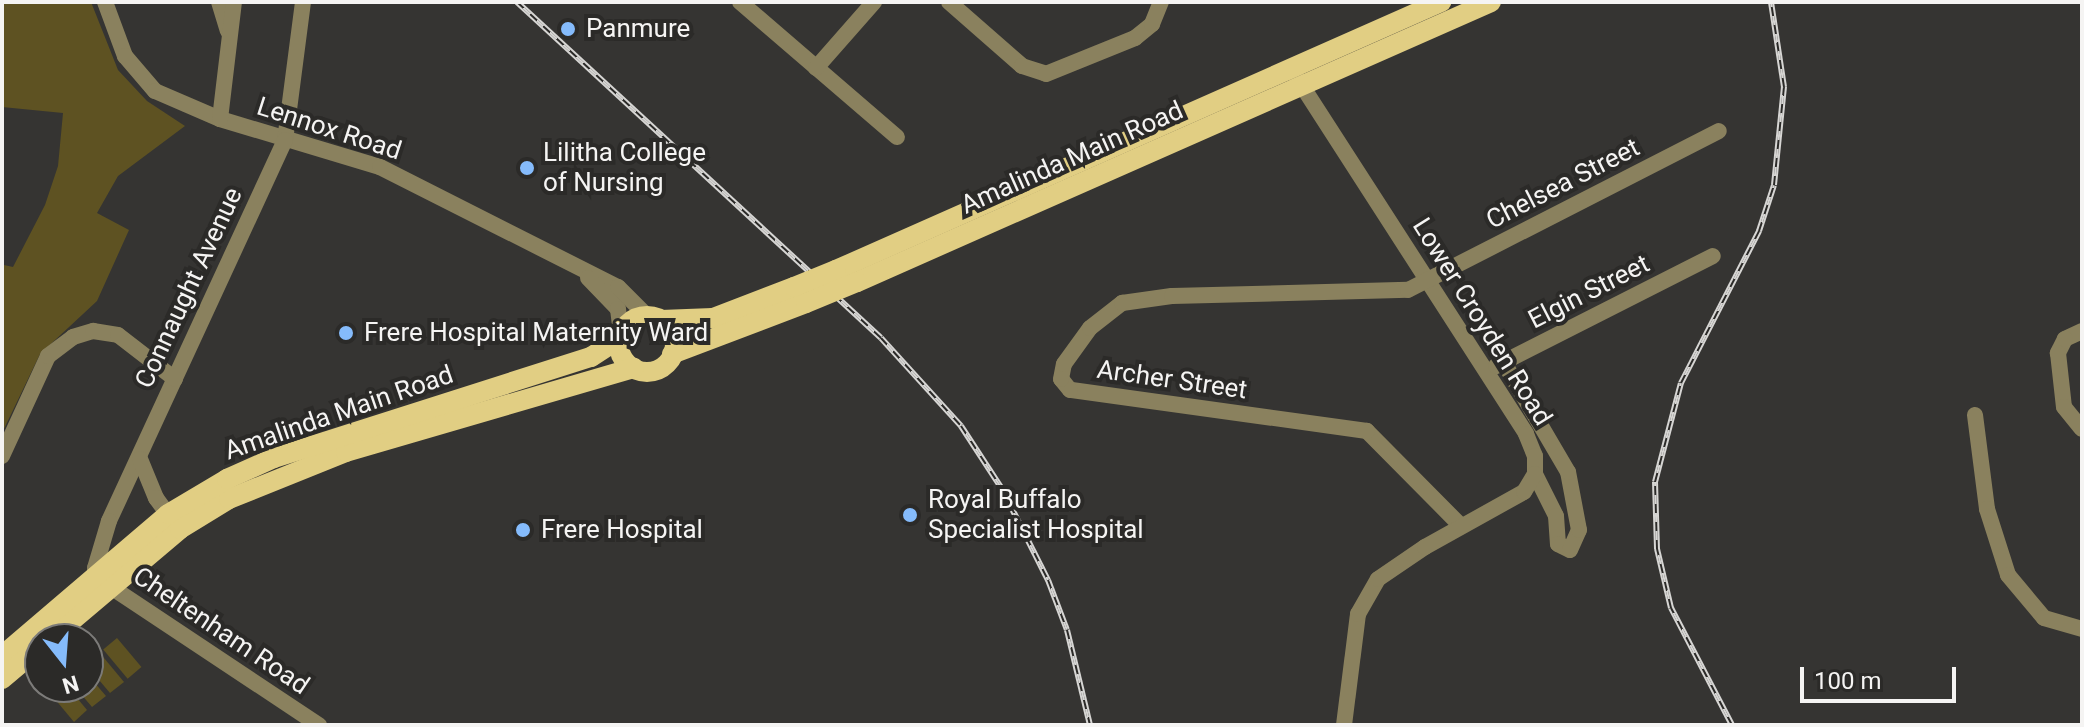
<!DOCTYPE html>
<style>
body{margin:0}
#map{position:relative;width:2084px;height:727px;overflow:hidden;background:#353432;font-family:Roboto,sans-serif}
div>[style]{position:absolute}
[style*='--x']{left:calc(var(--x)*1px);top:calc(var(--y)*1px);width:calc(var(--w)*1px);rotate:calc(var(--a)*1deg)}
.green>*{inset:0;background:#5e5222;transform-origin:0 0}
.minor>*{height:16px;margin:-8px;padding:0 8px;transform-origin:8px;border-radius:8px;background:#8a815e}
.major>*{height:20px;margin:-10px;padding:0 10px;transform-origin:10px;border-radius:10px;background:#e1ce83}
.major>.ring{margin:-10px;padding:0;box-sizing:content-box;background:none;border:20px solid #e1ce83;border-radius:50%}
.rail>*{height:6px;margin-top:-3px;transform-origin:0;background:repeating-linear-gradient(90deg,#2b2a28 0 9px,#d7d6d4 0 18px);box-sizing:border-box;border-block:2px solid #d7d6d4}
.major-bridge>*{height:20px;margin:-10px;padding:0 10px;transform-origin:10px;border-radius:10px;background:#e1ce83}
.dots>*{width:22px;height:22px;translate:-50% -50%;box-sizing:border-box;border:4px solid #2b2a28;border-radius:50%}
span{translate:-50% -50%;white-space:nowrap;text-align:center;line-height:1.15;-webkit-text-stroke:8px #2b2a28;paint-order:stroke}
.poi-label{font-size:26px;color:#f5f4f3}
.left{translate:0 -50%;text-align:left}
.street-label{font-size:26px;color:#f5f4f3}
.frame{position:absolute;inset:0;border:4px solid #f5f4f3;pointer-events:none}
.north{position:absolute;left:24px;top:623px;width:80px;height:80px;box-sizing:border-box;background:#2b2a28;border:2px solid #7c7b79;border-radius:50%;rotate:163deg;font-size:22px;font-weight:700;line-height:32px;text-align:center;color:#f5f4f3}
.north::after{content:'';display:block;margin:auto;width:28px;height:36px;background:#85bbfb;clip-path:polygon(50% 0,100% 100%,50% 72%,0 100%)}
.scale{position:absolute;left:1800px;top:667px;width:156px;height:36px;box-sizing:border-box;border:4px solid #f5f4f3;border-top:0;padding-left:10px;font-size:24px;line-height:28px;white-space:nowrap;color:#f5f4f3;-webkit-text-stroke:6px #2b2a28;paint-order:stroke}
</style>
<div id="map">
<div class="green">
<i style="clip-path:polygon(2px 2px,91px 2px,118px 70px,147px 101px,185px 126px,118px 176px,97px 213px,129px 230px,97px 301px,40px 354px,2px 433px,2px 270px,4px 265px,13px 267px,45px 205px,58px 166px,63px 113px,2px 107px)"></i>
<i style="left:117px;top:638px;width:38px;height:18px;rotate:50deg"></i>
<i style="clip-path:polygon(99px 652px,124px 682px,110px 693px,88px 667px)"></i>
<i style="clip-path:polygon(88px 675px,106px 696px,92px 707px,75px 687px,88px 687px)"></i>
<i style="clip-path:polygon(55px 687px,68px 687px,87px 710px,74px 722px,49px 692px)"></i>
</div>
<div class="minor">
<i style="--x:105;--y:2;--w:58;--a:69.7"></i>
<i style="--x:125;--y:56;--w:46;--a:49.4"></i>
<i style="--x:155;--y:91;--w:71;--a:23.3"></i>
<i style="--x:220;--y:119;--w:167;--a:16.7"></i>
<i style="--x:380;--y:167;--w:267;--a:26.8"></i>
<i style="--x:618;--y:287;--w:41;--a:45"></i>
<i style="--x:219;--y:2;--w:30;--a:73"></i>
<i style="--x:303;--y:2;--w:139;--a:97.4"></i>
<i style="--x:285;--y:140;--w:420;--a:114.8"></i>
<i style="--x:109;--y:521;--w:49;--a:106.6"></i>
<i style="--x:95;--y:568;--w:25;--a:50"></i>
<i style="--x:111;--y:587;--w:250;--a:33.6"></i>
<i style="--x:740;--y:2;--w:207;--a:40.7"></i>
<i style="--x:949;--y:2;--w:97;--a:41.2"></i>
<i style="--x:1022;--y:66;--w:25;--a:18"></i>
<i style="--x:1046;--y:74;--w:96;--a:-22"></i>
<i style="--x:1135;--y:38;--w:22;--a:-39"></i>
<i style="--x:1152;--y:24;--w:24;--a:-68"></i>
<i style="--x:816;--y:68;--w:88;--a:-48.7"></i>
<i style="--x:1297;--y:78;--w:423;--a:57.2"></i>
<i style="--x:1526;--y:434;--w:24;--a:68"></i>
<i style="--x:1535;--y:456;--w:18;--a:90"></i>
<i style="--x:1535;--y:474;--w:47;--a:63.4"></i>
<i style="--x:1556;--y:516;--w:28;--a:86"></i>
<i style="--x:1558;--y:544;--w:13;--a:27"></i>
<i style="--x:1570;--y:550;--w:22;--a:-66"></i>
<i style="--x:1579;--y:530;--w:59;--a:-100.7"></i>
<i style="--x:1568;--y:472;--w:126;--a:-120.4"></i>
<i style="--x:220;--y:119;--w:118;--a:-83.2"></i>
<i style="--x:588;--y:278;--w:43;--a:45.9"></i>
<i style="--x:618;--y:309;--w:24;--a:83"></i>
<i style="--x:2082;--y:331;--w:19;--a:155"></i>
<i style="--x:2065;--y:339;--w:16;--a:117"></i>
<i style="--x:2058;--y:353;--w:54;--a:83.7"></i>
<i style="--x:2064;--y:407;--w:28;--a:51"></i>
<i style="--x:1496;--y:366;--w:243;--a:-26.9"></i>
<i style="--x:1975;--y:415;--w:95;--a:82.7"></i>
<i style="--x:1987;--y:509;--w:69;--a:72.3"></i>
<i style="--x:2008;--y:575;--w:56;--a:50.1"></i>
<i style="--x:2044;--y:618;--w:40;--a:16"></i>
<i style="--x:2;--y:456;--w:110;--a:-65.3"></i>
<i style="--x:48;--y:356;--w:31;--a:-37"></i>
<i style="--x:73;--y:337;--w:21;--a:-17"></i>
<i style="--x:93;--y:331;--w:25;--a:9"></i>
<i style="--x:118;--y:335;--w:72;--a:37.7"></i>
<i style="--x:140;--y:459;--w:42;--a:67.7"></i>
<i style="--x:156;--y:498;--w:32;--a:54"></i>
<i style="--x:1461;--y:526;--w:134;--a:-134.7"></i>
<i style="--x:1367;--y:431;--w:300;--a:-172.1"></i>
<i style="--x:1070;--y:390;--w:14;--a:-129"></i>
<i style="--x:1061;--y:379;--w:15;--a:-79"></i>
<i style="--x:1064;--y:364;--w:44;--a:-54.2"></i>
<i style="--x:1090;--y:328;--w:41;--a:-38"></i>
<i style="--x:1122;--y:303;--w:50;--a:-8"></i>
<i style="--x:1172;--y:296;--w:236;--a:-1.5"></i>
<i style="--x:1408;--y:290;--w:349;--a:-27.1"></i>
<i style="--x:1344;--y:725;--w:112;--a:-82.8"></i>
<i style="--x:1358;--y:614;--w:40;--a:-60.3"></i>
<i style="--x:1378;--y:579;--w:57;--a:-34.2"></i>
<i style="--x:1425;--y:547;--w:113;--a:-29.1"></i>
<i style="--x:1524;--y:492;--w:21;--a:-59"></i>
</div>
<div class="major">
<i style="--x:836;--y:270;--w:662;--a:-23.89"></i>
<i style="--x:857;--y:282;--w:693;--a:-23.83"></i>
<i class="ring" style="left:619px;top:316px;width:36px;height:36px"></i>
<i style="--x:661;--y:320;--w:52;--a:-2.2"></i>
<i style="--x:713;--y:318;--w:87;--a:-20.9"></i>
<i style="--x:672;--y:354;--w:143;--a:-20.8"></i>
<i style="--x:50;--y:639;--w:170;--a:-40.2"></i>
<i style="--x:180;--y:529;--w:57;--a:-31.5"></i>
<i style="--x:229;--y:499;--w:126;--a:-21.9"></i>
<i style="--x:346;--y:452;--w:300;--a:-16.3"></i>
<i style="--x:2;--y:656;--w:218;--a:-40.5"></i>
<i style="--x:168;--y:514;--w:69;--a:-30.7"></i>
<i style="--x:227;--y:479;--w:51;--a:-24.1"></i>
<i style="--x:274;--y:458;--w:333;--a:-17.7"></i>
<i style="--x:591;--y:357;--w:33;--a:-33"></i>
<i style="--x:2;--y:679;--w:50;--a:-40.1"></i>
</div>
<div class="rail">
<i style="--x:517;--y:2;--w:495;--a:42.7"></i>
<i style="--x:881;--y:338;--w:119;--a:47.7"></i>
<i style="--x:961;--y:426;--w:75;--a:56.9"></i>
<i style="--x:1002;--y:489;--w:102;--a:63.2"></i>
<i style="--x:1048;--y:580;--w:53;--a:69.2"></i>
<i style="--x:1067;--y:630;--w:98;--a:76.4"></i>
<i style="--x:1732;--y:725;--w:132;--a:-117.5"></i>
<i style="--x:1671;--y:608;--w:61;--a:-103.3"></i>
<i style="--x:1657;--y:549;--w:67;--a:-91.7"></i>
<i style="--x:1655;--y:482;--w:102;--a:-75.3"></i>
<i style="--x:1681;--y:383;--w:171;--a:-62.8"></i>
<i style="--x:1759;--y:231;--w:48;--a:-71.9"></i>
<i style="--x:1774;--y:185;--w:99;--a:-84.2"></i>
<i style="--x:1784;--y:87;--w:86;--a:-98.7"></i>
</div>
<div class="major-bridge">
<i style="--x:794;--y:287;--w:45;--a:-22"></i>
<i style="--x:806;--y:303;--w:55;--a:-22.4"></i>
</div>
<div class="dots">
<i style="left:568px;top:29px;background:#85bbfb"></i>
<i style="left:527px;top:168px;background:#85bbfb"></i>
<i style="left:346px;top:333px;background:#85bbfb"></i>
<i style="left:910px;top:515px;background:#85bbfb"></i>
<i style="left:523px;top:530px;background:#85bbfb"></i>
</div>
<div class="poi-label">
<span class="left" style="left:586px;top:29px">Panmure</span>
<span class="left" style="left:543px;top:168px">Lilitha College<br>of Nursing</span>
<span class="left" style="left:364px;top:333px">Frere Hospital Maternity Ward</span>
<span class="left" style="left:928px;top:515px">Royal Buffalo<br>Specialist Hospital</span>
<span class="left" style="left:541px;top:530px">Frere Hospital</span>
</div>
<div class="street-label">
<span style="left:329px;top:129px;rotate:18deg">Lennox Road</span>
<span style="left:1072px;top:158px;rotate:-24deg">Amalinda Main Road</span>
<span style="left:1563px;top:184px;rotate:-27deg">Chelsea Street</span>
<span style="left:189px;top:288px;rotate:-65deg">Connaught Avenue</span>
<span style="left:1589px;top:292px;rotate:-27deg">Elgin Street</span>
<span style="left:1482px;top:322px;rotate:58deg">Lower Croyden Road</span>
<span style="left:1172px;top:380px;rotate:8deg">Archer Street</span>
<span style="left:339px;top:413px;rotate:-19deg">Amalinda Main Road</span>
<span style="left:221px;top:631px;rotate:34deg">Cheltenham Road</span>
</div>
<div class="frame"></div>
<div class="north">N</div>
<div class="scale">100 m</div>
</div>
